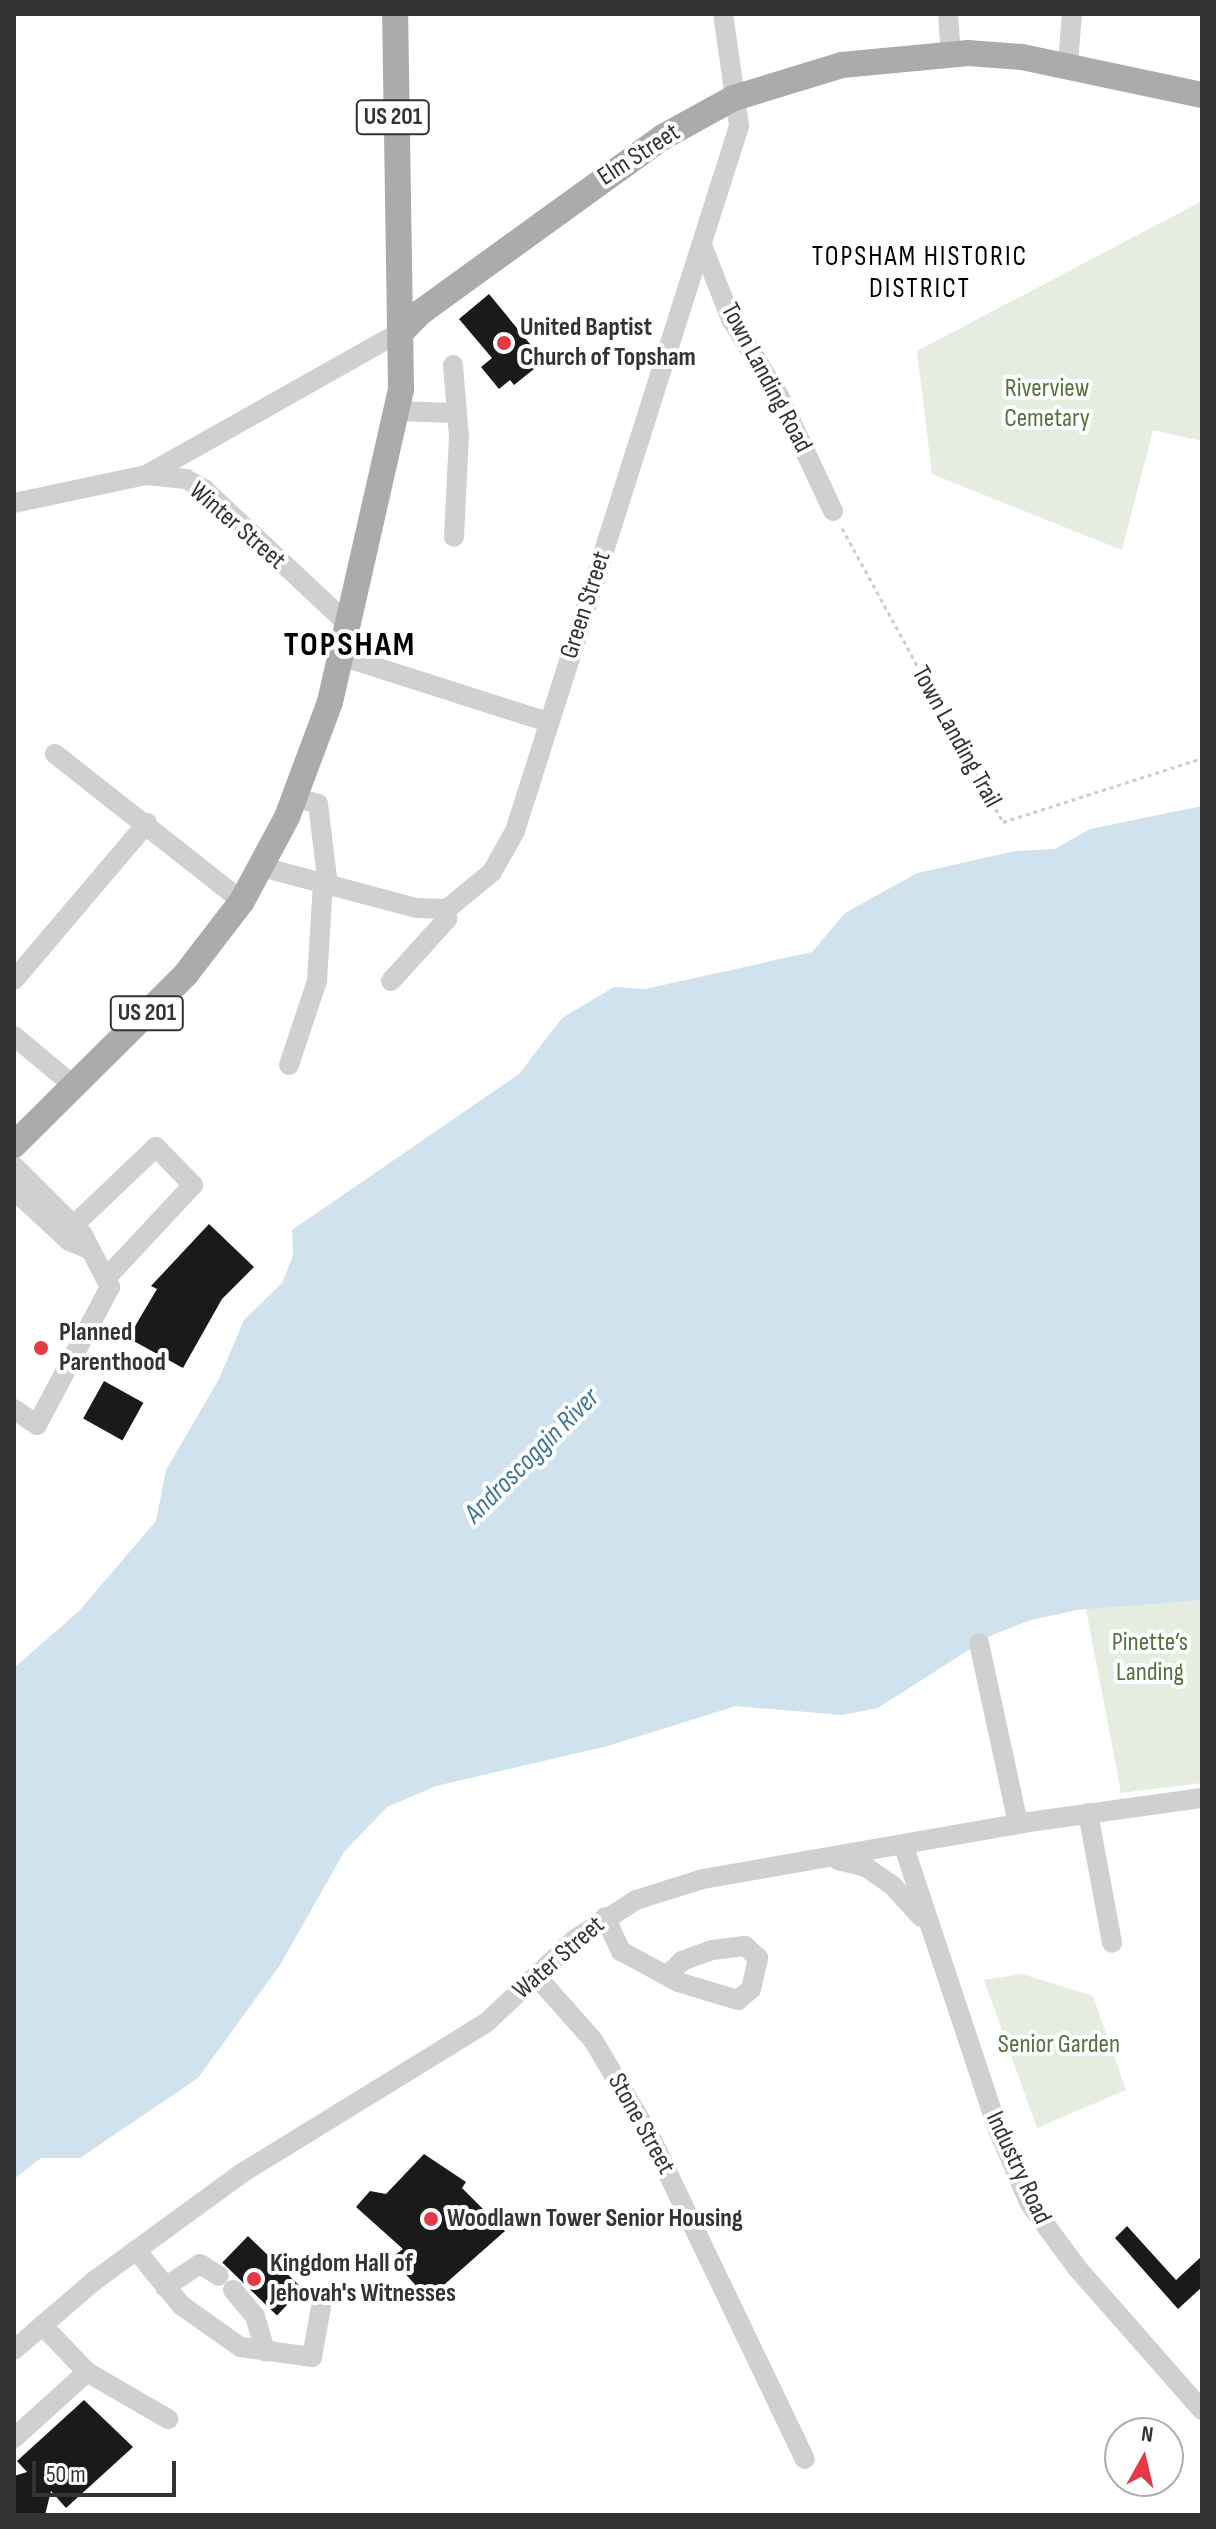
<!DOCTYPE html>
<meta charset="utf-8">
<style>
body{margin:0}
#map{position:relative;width:1216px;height:2529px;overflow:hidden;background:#fff;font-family:"Sofia Sans Condensed",sans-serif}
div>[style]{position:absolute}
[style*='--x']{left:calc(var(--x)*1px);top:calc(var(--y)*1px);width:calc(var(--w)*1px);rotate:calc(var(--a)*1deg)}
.green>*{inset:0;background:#e6ecdf}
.water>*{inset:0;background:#cfe2ee}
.building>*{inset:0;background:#1a1a1a;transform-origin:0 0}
.path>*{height:3px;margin-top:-1.5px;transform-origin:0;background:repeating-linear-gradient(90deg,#cdcdcd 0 4px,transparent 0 8px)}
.minor>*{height:20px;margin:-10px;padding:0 10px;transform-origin:10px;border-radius:10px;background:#d0d0d0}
.major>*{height:26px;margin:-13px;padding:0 13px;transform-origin:13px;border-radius:13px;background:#ababab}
.dots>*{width:22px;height:22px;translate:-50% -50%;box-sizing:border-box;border:4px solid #fff;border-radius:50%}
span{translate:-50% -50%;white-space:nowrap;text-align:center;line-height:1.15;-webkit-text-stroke:8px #fff;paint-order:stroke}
.shield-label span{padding:2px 6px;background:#fff;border:2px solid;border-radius:6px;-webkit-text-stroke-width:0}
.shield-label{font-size:24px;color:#333;font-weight:700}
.street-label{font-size:26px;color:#333}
.poi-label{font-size:26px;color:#333;font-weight:700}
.left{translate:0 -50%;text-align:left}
.park-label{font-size:26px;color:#56703f}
.neighbourhood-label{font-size:28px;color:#000;letter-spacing:2px}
.water-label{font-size:28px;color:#3f7597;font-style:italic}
.district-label{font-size:34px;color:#000;font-weight:700;letter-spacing:2px}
.frame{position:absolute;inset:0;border:16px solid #333;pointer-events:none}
.north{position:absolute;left:1104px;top:2417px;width:80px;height:80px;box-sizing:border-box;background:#fff;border:2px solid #adadad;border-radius:50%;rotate:8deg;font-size:22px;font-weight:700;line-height:32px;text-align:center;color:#333}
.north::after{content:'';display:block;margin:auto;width:28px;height:36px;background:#e63946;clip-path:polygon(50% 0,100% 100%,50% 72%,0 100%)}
.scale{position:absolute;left:32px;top:2461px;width:144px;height:36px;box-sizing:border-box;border:4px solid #333;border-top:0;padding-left:10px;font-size:24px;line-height:28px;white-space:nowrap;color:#333;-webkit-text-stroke:6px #fff;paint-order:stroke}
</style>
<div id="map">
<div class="green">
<i style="clip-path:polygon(1202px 201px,1202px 441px,1153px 430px,1122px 550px,932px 474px,917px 351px)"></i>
<i style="clip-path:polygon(1202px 1600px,1202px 1783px,1121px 1793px,1086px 1609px)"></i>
<i style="clip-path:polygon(1022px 1974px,1093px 1996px,1126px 2090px,1037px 2128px,984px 1980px)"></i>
</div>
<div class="water">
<i style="clip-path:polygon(1202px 806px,1202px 1600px,1077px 1610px,1031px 1620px,992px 1635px,878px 1708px,842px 1715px,736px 1706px,608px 1746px,436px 1786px,387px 1807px,344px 1852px,280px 1965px,198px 2078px,80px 2158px,41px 2158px,14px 2179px,14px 1668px,79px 1611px,156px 1521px,166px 1470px,219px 1379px,244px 1320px,282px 1283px,293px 1256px,292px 1230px,519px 1074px,562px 1018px,614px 987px,645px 989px,812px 952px,845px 913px,917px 873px,1015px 851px,1055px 849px,1090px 829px)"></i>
</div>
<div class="building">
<i style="clip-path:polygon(489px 294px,544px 361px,514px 385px,510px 380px,499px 389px,481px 367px,492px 358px,459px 319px)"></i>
<i style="clip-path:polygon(209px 1224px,254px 1267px,222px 1299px,183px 1368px,128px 1338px,157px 1289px,151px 1286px)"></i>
<i style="left:104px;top:1381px;width:45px;height:43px;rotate:29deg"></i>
<i style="clip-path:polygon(424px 2154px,466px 2182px,462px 2188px,505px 2231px,428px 2299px,391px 2258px,403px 2249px,356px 2207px,370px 2191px,386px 2194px)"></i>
<i style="clip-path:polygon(1127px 2226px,1176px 2280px,1202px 2256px,1202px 2287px,1178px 2309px,1115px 2238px)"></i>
<i style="left:248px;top:2236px;width:76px;height:37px;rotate:44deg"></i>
<i style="clip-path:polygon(84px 2400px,133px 2447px,66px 2508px,51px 2491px,45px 2515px,14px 2515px,14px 2476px,27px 2472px,17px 2461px)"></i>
</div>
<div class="path">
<i style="--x:842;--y:528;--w:335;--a:61.3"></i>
<i style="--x:1003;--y:822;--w:209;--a:-17.8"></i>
</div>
<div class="minor">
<i style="--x:948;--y:14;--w:41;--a:85.8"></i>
<i style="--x:1068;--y:64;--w:50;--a:-85.4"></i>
<i style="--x:702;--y:245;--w:79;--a:68.6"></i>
<i style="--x:731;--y:319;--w:91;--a:58.1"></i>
<i style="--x:779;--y:396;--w:127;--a:64.8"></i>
<i style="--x:453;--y:365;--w:72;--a:85.2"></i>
<i style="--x:459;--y:437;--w:100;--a:92.9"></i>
<i style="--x:398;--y:411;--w:55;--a:2.1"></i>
<i style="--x:148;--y:474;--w:291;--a:-29.4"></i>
<i style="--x:14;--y:503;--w:135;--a:-12"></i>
<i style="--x:146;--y:475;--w:40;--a:5.7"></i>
<i style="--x:186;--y:479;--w:21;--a:29"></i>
<i style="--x:204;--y:489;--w:197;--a:43.2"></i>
<i style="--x:341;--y:656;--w:217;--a:17.7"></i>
<i style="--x:55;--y:754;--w:238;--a:38.2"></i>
<i style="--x:295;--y:797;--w:24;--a:17"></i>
<i style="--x:318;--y:804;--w:82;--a:83"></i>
<i style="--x:262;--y:867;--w:159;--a:14.9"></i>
<i style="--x:416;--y:908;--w:31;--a:2"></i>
<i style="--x:447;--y:909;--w:58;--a:-39.4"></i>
<i style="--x:492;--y:872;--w:47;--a:-60.7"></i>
<i style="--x:515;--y:831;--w:740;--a:-72.37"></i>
<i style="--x:739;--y:126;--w:113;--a:-98.1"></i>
<i style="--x:14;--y:980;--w:206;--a:-49.7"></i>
<i style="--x:391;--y:981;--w:84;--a:-47.9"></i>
<i style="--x:447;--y:919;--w:10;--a:-90"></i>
<i style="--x:14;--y:1036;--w:78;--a:39.8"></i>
<i style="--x:289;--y:1065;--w:89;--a:-71.6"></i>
<i style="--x:317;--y:981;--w:98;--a:-86.5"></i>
<i style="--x:14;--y:1166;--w:98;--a:45"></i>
<i style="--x:83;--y:1235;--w:59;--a:62.6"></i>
<i style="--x:110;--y:1287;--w:156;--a:117.9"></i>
<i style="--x:37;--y:1425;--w:28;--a:-145"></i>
<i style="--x:14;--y:1190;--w:75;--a:42.8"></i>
<i style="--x:69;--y:1241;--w:22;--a:22"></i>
<i style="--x:74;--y:1225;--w:113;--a:-43.6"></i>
<i style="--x:156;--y:1147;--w:53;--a:45.8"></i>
<i style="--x:193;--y:1185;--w:125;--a:133"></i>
<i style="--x:979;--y:1643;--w:185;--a:77.8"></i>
<i style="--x:1088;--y:1813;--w:132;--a:79.5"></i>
<i style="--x:903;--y:1844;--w:298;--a:71.6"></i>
<i style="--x:997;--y:2127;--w:84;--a:66.8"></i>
<i style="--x:1030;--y:2204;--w:81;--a:53.6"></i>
<i style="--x:1078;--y:2269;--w:188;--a:48.7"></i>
<i style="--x:838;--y:1860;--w:29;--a:14"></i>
<i style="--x:866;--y:1867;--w:32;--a:35"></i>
<i style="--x:892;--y:1885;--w:43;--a:47.8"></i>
<i style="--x:605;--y:1917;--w:38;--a:65"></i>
<i style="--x:621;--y:1951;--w:65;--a:28.5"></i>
<i style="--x:678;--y:1982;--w:63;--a:16.7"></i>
<i style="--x:738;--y:2000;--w:17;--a:-40"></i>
<i style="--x:751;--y:1989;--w:32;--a:-77"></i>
<i style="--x:758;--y:1958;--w:18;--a:-137"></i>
<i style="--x:745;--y:1946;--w:33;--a:173"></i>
<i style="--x:712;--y:1950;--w:32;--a:160"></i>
<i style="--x:682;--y:1961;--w:21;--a:135"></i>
<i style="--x:537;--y:1977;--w:84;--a:48.4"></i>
<i style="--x:593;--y:2040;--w:112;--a:59.3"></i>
<i style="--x:650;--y:2136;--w:358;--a:64.4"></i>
<i style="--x:136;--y:2250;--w:71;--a:50.7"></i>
<i style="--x:181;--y:2305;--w:72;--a:35.4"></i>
<i style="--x:240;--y:2347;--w:73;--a:7.9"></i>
<i style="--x:312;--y:2357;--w:51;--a:-79.8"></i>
<i style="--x:165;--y:2287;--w:42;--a:-33.3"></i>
<i style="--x:200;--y:2264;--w:22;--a:32"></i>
<i style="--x:233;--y:2290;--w:34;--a:50"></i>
<i style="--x:255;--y:2316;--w:37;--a:74"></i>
<i style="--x:42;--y:2325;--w:65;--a:46.2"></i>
<i style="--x:87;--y:2372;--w:94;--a:30.1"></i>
<i style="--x:14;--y:2350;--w:106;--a:-40.8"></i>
<i style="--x:94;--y:2281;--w:183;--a:-36.1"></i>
<i style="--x:242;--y:2173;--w:286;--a:-31.6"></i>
<i style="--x:486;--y:2023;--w:121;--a:-43.3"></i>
<i style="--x:574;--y:1940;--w:74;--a:-32.8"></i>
<i style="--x:636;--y:1900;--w:70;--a:-17.4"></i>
<i style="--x:703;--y:1879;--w:331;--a:-9.9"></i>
<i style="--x:1029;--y:1822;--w:175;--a:-7.9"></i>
<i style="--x:14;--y:2438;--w:98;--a:-42.1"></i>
</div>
<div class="major">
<i style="--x:402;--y:331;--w:27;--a:-45"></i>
<i style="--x:421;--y:312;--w:299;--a:-35.9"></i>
<i style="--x:663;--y:137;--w:81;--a:-28.8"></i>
<i style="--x:734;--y:98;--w:113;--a:-17"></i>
<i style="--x:842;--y:65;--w:127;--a:-5.4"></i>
<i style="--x:968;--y:53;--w:54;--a:4.2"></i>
<i style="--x:1022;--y:57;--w:184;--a:11.9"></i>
<i style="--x:14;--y:1145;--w:243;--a:-44.8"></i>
<i style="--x:186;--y:974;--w:92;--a:-52.5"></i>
<i style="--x:242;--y:901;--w:95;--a:-61.8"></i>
<i style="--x:287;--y:817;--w:123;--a:-69.5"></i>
<i style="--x:330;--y:702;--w:321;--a:-77.2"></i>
<i style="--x:401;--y:389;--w:375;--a:-90.9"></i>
</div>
<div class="dots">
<i style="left:504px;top:343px;background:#e63946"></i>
<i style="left:41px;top:1348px;background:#e63946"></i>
<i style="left:431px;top:2219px;background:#e63946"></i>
<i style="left:254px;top:2279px;background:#e63946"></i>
</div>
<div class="shield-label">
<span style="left:393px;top:117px">US 201</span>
<span style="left:147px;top:1013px">US 201</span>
</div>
<div class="street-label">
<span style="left:639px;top:155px;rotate:-33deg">Elm Street</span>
<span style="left:766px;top:378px;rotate:62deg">Town Landing Road</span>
<span style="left:237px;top:526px;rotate:41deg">Winter Street</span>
<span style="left:586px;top:605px;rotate:-72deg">Green Street</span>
<span style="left:956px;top:737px;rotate:61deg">Town Landing Trail</span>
<span style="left:559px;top:1958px;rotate:-41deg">Water Street</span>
<span style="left:641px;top:2124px;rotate:61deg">Stone Street</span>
<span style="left:1018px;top:2168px;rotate:65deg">Industry Road</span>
</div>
<div class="poi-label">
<span class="left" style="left:520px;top:343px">United Baptist<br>Church of Topsham</span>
<span class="left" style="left:59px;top:1348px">Planned<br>Parenthood</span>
<span class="left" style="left:447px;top:2219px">Woodlawn Tower Senior Housing</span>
<span class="left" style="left:270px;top:2279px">Kingdom Hall of<br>Jehovah's Witnesses</span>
</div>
<div class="park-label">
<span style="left:1047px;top:404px">Riverview<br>Cemetary</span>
<span style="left:1150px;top:1658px">Pinette’s<br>Landing</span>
<span style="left:1059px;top:2045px">Senior Garden</span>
</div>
<div class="neighbourhood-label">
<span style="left:920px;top:273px">TOPSHAM HISTORIC<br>DISTRICT</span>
</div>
<div class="water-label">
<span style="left:532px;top:1456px;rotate:-45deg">Androscoggin River</span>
</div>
<div class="district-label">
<span style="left:350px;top:645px">TOPSHAM</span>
</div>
<div class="frame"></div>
<div class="north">N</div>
<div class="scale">50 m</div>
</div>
